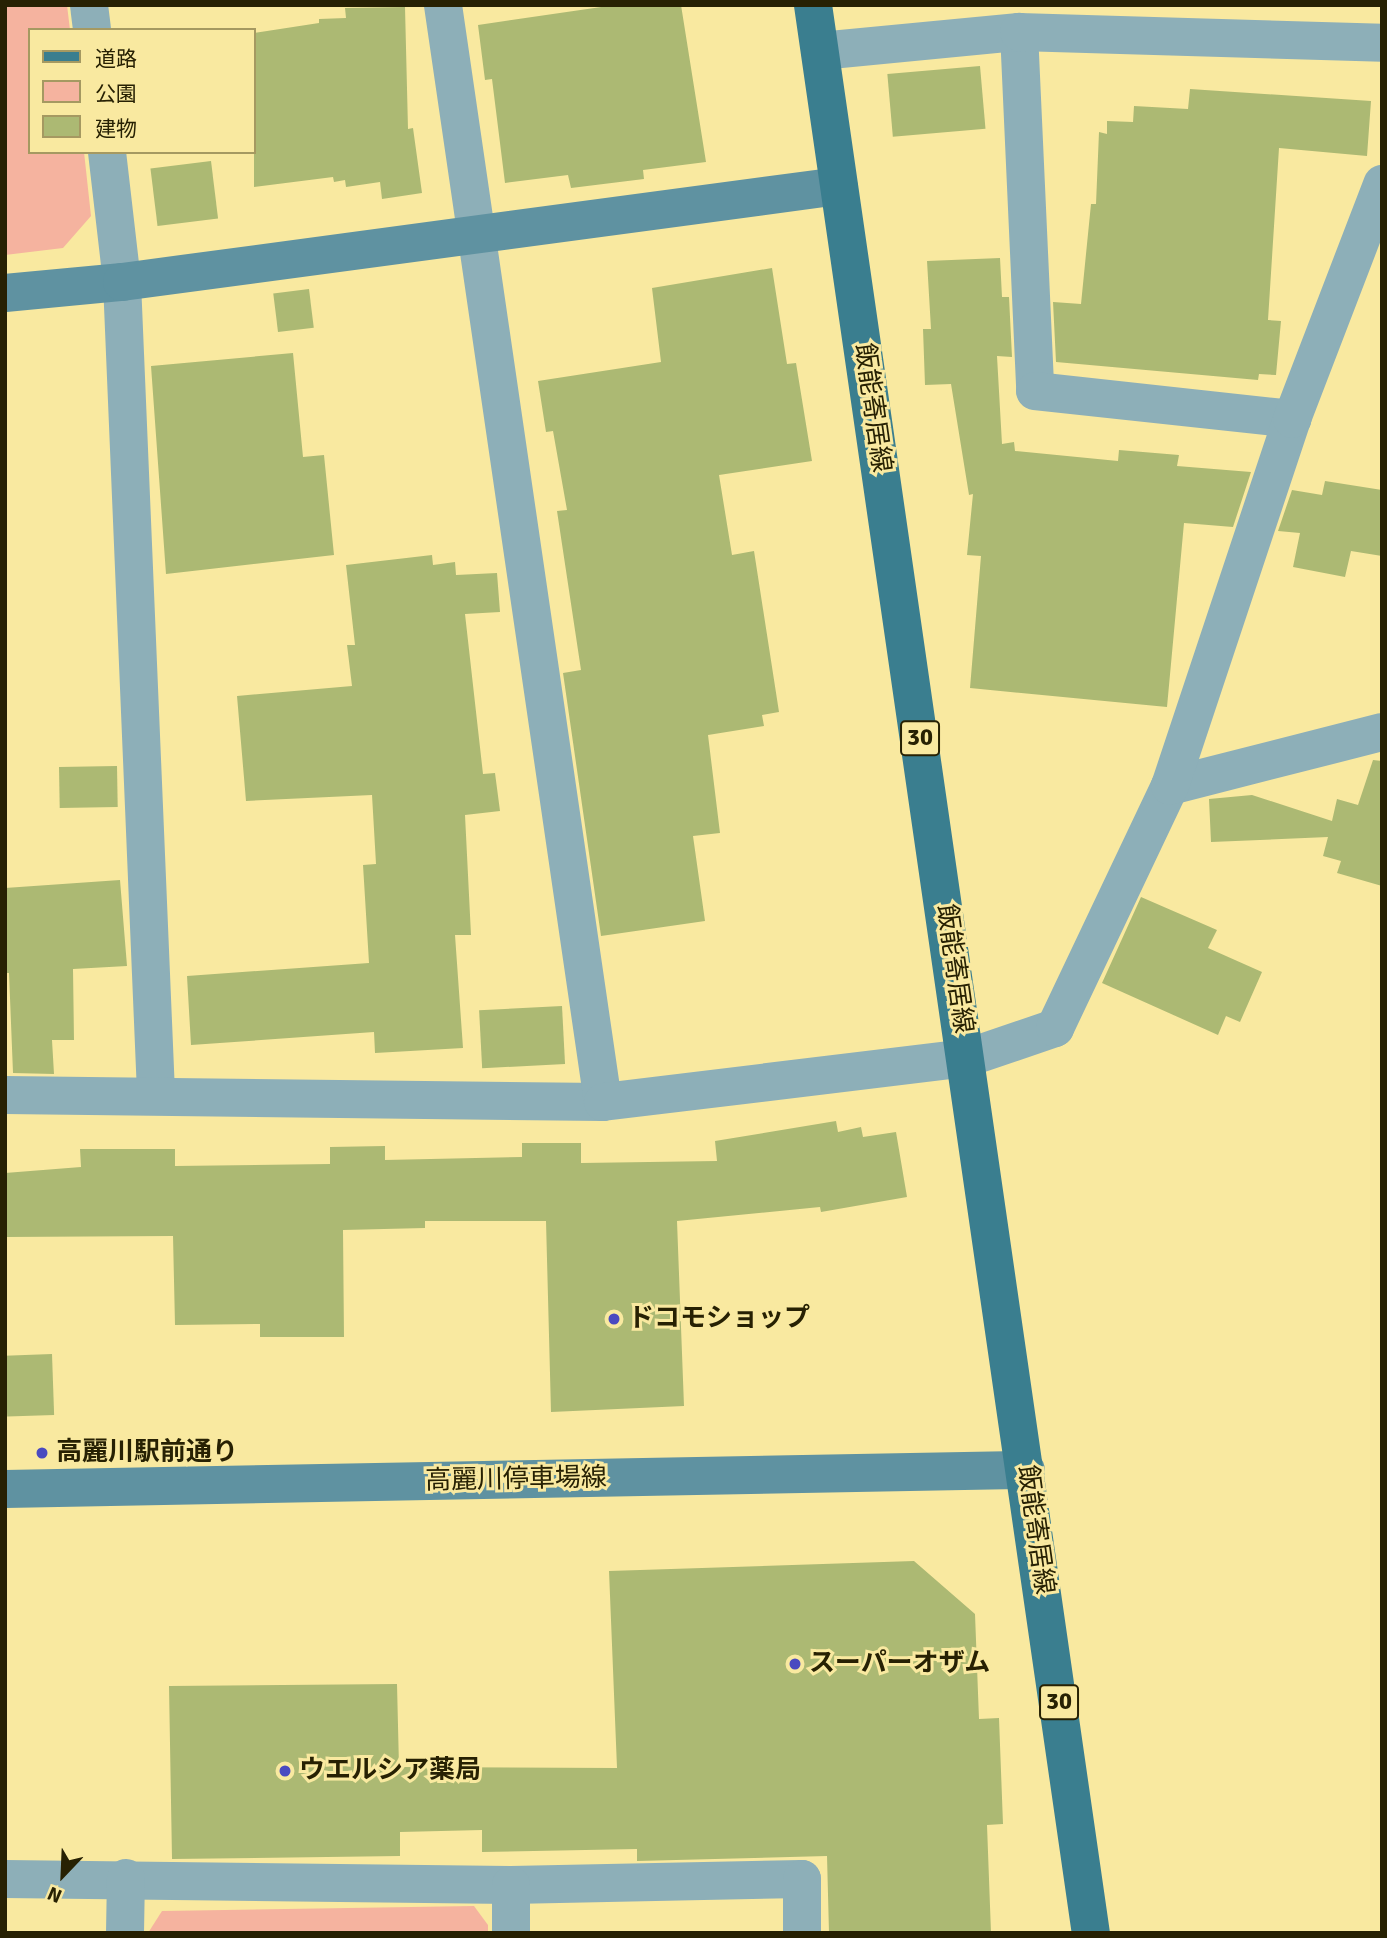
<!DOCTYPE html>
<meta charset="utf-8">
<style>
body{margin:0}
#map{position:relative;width:1387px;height:1938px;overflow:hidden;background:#f9e9a0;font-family:Signika,"Noto Sans JP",sans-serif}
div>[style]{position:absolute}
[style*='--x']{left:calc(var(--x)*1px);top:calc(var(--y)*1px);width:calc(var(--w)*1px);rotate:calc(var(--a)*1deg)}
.green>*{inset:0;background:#f5b39f}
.building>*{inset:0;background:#acb973;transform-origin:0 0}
.street>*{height:38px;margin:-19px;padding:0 19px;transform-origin:19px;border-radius:19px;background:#8dafb8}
.secondary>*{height:38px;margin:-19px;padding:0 19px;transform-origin:19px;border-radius:19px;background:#5f92a1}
.primary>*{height:38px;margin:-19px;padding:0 19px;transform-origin:19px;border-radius:19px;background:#3a7e8f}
.dots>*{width:19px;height:19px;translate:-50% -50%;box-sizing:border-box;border:4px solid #f9e9a0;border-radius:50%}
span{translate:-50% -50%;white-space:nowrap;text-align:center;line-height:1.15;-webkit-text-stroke:6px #f9e9a0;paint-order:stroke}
.shield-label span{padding:2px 5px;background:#f9e9a0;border:2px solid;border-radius:5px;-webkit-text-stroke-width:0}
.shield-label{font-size:24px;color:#272103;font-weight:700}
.street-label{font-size:26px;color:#272103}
.poi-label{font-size:26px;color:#272103;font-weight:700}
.left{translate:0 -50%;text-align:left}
.frame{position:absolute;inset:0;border:7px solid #272103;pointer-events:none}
.legend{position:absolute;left:28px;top:28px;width:228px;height:126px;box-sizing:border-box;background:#f9e9a0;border:2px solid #a59961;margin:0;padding:9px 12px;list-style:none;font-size:21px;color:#272103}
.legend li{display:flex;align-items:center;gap:14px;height:35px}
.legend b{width:35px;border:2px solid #a59961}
.north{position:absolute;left:28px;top:1840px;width:70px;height:70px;-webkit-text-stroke:5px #f9e9a0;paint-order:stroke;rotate:203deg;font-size:19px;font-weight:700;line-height:28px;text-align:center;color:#272103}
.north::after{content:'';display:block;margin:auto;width:24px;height:32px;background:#272103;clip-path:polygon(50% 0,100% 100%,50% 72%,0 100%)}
</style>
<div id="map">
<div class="green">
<i style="clip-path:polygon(5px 5px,67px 5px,70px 30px,30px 30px,30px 152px,84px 152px,91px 216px,63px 248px,5px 255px)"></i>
<i style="clip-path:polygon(474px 1906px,488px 1925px,488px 1933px,148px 1933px,162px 1911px)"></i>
</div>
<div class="building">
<i style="clip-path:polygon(615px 5px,681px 5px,706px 162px,643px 170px,644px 179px,571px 188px,568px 175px,505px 183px,492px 79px,485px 80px,478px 25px)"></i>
<i style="clip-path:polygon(405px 7px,408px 129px,413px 128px,422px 193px,382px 199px,380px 182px,346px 187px,345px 180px,334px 182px,333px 177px,254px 187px,254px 33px,319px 23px,319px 19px,346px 18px,345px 8px)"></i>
<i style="left:980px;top:66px;width:63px;height:93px;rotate:85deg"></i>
<i style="clip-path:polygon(1190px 89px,1371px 101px,1367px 156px,1279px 148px,1268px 320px,1281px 321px,1276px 375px,1259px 374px,1258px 380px,1056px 362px,1053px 302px,1081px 304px,1091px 204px,1096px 204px,1099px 132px,1107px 134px,1107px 121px,1133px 122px,1134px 106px,1188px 109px)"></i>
<i style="left:211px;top:161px;width:58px;height:61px;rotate:83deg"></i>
<i style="clip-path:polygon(1000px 258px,1002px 297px,1009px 297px,1012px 357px,997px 356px,1002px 444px,1014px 442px,1015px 451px,1118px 461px,1119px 450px,1179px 455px,1177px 466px,1251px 472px,1233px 527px,1184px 523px,1167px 707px,970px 688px,981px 556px,967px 555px,973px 494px,969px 495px,951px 384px,925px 385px,923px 329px,931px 329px,927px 261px)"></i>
<i style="clip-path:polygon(772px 268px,787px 364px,796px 363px,812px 461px,719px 475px,732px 555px,754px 551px,779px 712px,762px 715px,764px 726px,708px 735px,720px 833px,693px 836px,705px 921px,601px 936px,563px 673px,581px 670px,557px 511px,567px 510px,553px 431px,546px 432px,538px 381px,661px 362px,652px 288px)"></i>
<i style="left:309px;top:289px;width:39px;height:36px;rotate:83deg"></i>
<i style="clip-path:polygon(293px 353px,303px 457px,324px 455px,334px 555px,166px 574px,151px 366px)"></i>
<i style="clip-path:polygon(1325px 481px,1382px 490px,1382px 556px,1351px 551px,1345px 577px,1293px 567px,1300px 533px,1278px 531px,1292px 490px,1322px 495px)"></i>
<i style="clip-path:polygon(432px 555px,433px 565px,455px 562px,456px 575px,497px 573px,500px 612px,465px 614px,483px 774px,495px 773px,500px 811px,465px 815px,471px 935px,455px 935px,463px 1048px,375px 1053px,374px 1032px,191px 1045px,187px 976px,369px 963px,363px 865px,376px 864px,372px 795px,246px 801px,237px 696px,352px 686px,347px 645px,355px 645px,346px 565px)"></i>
<i style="clip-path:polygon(1373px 760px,1382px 761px,1382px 886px,1337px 873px,1341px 861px,1323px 856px,1328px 837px,1211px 842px,1209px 799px,1252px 795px,1332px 821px,1337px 799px,1358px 805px)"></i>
<i style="left:117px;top:766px;width:41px;height:58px;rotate:89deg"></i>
<i style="clip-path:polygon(120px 880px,127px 966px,73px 969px,74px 1040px,52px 1040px,54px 1074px,13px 1073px,9px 973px,5px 973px,5px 888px)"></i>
<i style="clip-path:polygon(1141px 897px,1217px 930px,1208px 948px,1262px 972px,1240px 1022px,1226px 1016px,1218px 1035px,1102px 983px)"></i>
<i style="left:562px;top:1006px;width:58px;height:83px;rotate:87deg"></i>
<i style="clip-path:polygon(836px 1121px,838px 1132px,861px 1127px,863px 1137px,896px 1132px,907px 1197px,821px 1212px,820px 1207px,677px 1221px,684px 1406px,551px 1412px,546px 1221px,425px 1221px,425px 1228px,343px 1230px,344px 1337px,260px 1337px,260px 1324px,175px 1325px,173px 1236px,5px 1237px,5px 1173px,81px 1167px,80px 1149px,175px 1149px,175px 1166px,330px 1164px,330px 1147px,385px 1146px,385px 1160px,522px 1157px,522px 1143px,581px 1143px,581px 1163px,717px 1161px,715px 1141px)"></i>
<i style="left:52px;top:1354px;width:61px;height:47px;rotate:88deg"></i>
<i style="clip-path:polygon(914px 1561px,975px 1614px,979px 1719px,999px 1718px,1003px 1824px,987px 1825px,991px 1933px,829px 1933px,827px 1856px,637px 1861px,637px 1849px,482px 1852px,482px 1830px,400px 1832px,400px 1856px,172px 1859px,169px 1686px,397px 1684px,399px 1767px,617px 1768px,609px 1571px)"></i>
</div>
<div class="street">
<i style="--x:89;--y:5;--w:25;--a:83"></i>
<i style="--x:1019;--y:32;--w:359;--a:87.4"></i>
<i style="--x:1035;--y:391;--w:259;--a:6.2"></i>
<i style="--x:820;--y:51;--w:200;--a:-5.5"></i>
<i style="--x:1019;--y:32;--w:363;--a:1.7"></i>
<i style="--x:107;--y:152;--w:131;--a:83.4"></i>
<i style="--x:122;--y:282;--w:813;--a:87.6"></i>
<i style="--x:1170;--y:786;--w:219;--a:-14.3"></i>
<i style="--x:5;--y:1095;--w:598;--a:0.67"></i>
<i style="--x:603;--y:1102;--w:1109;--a:-98.3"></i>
<i style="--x:603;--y:1102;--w:367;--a:-6.9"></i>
<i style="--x:967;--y:1058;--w:93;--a:-18.8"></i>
<i style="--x:1055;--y:1028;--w:268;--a:-64.6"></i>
<i style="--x:1170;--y:786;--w:387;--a:-71.6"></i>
<i style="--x:1292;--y:419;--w:252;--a:-69"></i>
<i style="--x:5;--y:1879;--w:506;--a:0.68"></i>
<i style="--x:511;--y:1885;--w:291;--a:-1.2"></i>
<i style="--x:802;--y:1879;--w:54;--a:90"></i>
<i style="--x:125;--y:1933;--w:55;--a:-89"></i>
<i style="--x:511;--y:1933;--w:48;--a:-90"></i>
</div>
<div class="secondary">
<i style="--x:5;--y:293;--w:118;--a:-5.4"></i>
<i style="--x:122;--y:282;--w:723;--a:-7.63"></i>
<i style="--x:5;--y:1489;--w:1021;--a:-1.07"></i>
</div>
<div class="primary">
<i style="--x:813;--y:5;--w:1948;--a:81.8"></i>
</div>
<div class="dots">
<i style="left:614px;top:1319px;background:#4a4ac0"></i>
<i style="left:42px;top:1453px;background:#4a4ac0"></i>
<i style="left:795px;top:1664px;background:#4a4ac0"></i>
<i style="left:285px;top:1771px;background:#4a4ac0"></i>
</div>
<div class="shield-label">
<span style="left:920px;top:738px">30</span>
<span style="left:1059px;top:1702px">30</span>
</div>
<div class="street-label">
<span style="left:872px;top:408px;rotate:82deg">飯能寄居線</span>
<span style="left:954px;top:969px;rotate:82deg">飯能寄居線</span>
<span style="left:516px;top:1480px;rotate:-1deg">高麗川停車場線</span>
<span style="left:1035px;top:1530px;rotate:82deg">飯能寄居線</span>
</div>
<div class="poi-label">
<span class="left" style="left:628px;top:1319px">ドコモショップ</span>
<span class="left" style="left:56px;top:1453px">高麗川駅前通り</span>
<span class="left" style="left:809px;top:1664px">スーパーオザム</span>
<span class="left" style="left:299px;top:1771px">ウエルシア薬局</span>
</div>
<div class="frame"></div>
<ul class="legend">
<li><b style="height:9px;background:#3a7e8f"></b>道路</li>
<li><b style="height:19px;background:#f5b39f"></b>公園</li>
<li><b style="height:19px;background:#acb973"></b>建物</li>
</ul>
<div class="north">N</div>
</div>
